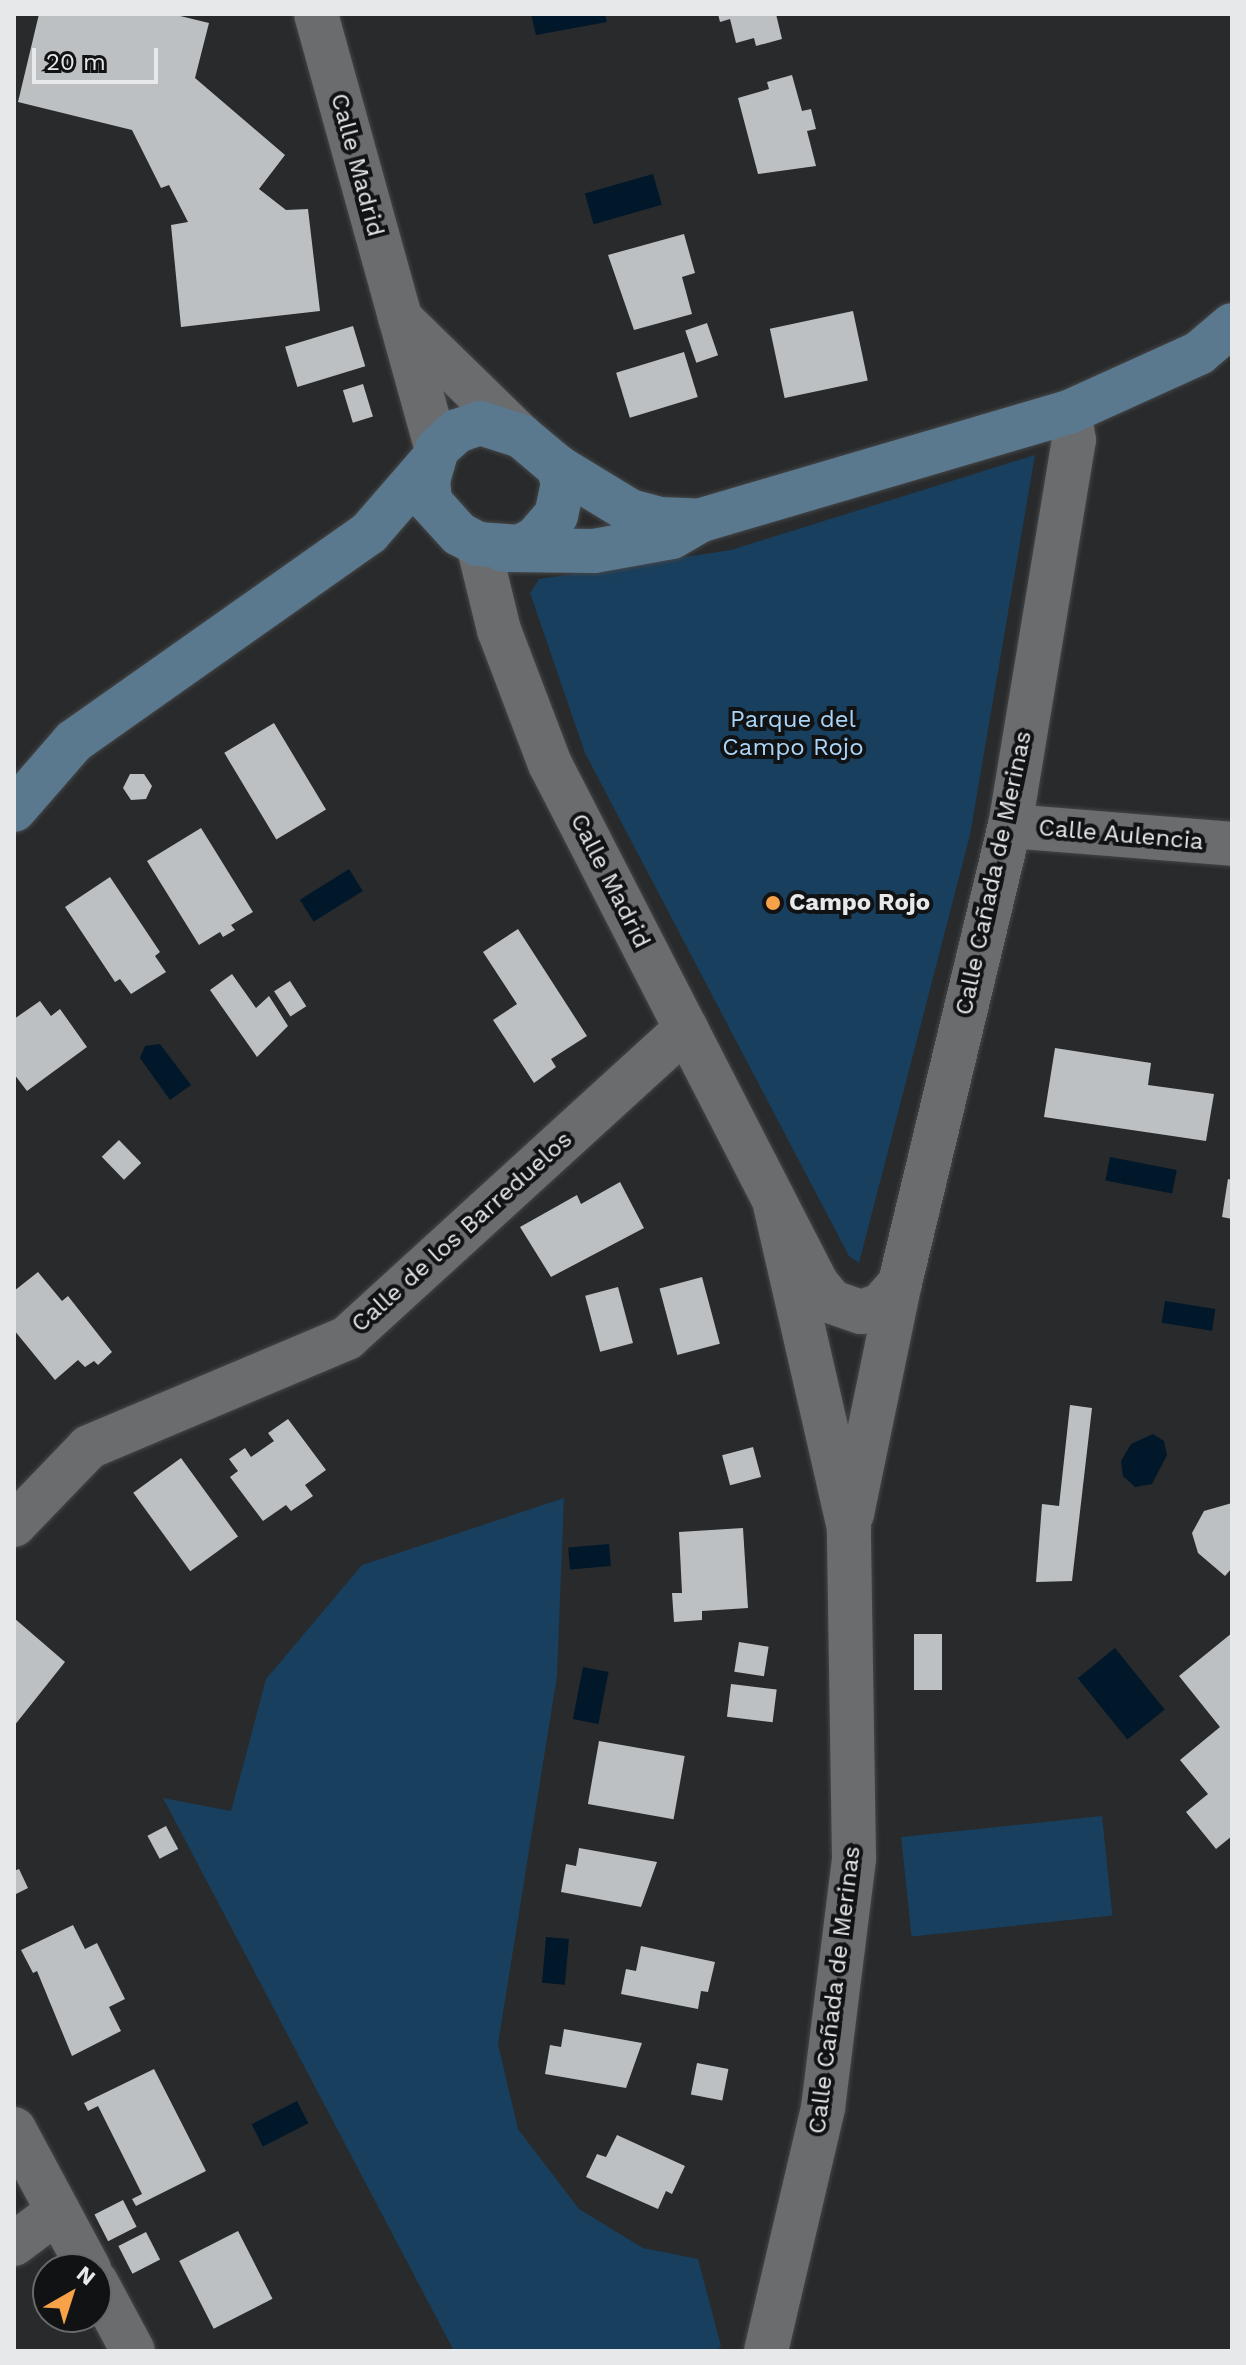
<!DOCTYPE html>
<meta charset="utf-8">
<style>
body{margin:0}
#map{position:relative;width:1246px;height:2365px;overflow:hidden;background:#282a2b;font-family:"Work Sans",sans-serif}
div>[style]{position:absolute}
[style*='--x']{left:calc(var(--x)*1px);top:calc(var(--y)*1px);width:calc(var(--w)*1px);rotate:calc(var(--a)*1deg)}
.green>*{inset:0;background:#183f5d;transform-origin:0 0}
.water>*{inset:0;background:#01182b;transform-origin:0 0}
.building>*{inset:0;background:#bdc0c2;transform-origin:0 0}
.roads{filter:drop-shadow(0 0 2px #444547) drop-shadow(0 0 2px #444547)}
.street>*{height:44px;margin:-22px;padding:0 22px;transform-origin:22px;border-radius:22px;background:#6a6c6e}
.secondary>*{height:44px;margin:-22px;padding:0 22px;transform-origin:22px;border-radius:22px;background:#5b798e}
.dots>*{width:22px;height:22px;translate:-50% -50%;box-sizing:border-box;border:4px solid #111213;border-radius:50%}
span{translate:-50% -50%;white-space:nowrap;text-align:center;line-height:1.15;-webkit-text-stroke:8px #111213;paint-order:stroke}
.street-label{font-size:24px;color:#e7e8e9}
.park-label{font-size:24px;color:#abd5f8}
.poi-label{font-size:24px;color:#e7e8e9;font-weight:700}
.left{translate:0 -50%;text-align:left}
.frame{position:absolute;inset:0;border:16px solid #e7e8e9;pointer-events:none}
.north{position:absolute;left:32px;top:2253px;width:80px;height:80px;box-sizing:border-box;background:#111213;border:2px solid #676869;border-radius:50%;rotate:39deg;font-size:22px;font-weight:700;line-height:32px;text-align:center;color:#e7e8e9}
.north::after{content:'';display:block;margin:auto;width:28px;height:36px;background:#f7a248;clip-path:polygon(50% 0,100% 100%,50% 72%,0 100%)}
.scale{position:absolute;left:32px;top:48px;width:126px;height:36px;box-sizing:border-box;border:4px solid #e7e8e9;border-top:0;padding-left:10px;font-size:24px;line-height:28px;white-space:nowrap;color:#e7e8e9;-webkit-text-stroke:6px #111213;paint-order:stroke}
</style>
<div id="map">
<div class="green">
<i style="clip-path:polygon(1035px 455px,970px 835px,859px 1263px,849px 1256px,585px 753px,530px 593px,539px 579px,731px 550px)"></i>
<i style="clip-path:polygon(564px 1498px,557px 1676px,498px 2044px,518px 2129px,579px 2209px,643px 2248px,698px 2259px,721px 2346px,717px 2351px,454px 2351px,163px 1798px,231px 1811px,266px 1679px,362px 1565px)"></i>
<i style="left:1102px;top:1816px;width:100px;height:202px;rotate:84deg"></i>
</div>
<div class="water">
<i style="clip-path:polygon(531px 14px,605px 14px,607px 22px,536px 35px)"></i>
<i style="left:653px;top:174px;width:32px;height:71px;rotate:74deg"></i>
<i style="left:349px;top:869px;width:26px;height:58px;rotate:58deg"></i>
<i style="clip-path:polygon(160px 1044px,191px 1085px,170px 1100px,140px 1058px,145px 1046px)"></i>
<i style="left:1110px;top:1157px;width:68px;height:24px;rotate:11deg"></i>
<i style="left:1165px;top:1301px;width:51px;height:22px;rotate:9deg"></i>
<i style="clip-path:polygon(1153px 1434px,1164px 1441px,1167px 1455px,1152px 1484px,1135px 1487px,1123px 1476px,1121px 1461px,1131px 1444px)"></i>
<i style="left:609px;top:1544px;width:22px;height:41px;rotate:85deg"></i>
<i style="left:1115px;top:1648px;width:79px;height:48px;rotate:51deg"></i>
<i style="left:583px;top:1667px;width:26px;height:53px;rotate:11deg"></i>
<i style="left:546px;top:1937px;width:23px;height:46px;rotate:5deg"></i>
<i style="left:297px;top:2101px;width:25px;height:51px;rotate:63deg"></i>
</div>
<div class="building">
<i style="clip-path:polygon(39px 14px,172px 14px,209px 23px,195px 78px,285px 155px,259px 189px,286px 210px,308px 209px,320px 311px,181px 327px,171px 225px,188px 222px,169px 185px,161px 188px,132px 130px,18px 102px)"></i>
<i style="clip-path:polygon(718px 14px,776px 14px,782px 39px,756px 46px,754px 38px,736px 43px,730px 19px,720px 22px)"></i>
<i style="clip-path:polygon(792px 75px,802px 111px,811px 109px,816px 129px,807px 131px,816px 166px,758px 174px,738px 98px,769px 89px,767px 82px)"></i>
<i style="clip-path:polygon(684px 234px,695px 273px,682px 277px,692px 314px,634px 330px,608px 255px)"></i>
<i style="left:853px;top:311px;width:71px;height:85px;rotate:78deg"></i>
<i style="left:707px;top:323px;width:34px;height:23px;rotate:71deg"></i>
<i style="left:353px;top:326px;width:42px;height:71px;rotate:73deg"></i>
<i style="left:684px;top:352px;width:47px;height:71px;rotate:73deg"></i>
<i style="left:363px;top:384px;width:34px;height:21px;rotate:73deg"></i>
<i style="left:274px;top:723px;width:101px;height:58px;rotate:59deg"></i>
<i style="clip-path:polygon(130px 774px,144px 774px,152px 786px,146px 799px,131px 800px,123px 788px)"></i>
<i style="clip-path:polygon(201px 828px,253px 912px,231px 925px,235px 930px,223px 937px,220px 932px,199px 945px,147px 861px)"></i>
<i style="clip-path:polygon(110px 877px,160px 952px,155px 956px,166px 972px,131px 994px,120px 979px,115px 982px,65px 907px)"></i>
<i style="clip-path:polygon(518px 929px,587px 1036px,551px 1059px,556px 1067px,534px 1083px,493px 1020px,517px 1004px,483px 952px)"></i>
<i style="clip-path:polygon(232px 974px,256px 1008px,269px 996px,288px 1026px,257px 1057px,210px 990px)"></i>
<i style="left:290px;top:981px;width:30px;height:19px;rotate:57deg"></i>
<i style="clip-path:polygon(40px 1001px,51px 1016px,60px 1009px,87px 1047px,27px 1091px,14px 1074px,14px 1019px)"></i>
<i style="clip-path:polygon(1055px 1048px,1151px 1063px,1148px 1085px,1214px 1094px,1206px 1141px,1044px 1117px)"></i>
<i style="left:119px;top:1140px;width:32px;height:24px;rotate:46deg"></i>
<i style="clip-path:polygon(1228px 1179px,1232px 1180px,1232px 1219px,1222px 1217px)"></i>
<i style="clip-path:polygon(620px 1182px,644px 1228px,551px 1277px,520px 1227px,577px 1195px,581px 1204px)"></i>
<i style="clip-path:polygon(38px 1272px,62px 1301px,68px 1296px,112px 1352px,98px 1365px,94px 1361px,85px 1367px,78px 1360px,55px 1380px,14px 1330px,14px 1291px)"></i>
<i style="left:702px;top:1277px;width:69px;height:44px;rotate:75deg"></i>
<i style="left:618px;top:1287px;width:58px;height:34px;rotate:75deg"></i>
<i style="clip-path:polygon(1070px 1405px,1092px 1408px,1072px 1581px,1036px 1582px,1042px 1504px,1059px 1506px)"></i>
<i style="clip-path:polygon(288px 1419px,326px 1470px,305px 1485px,313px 1496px,291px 1511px,286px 1505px,263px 1521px,230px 1477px,238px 1471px,229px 1459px,245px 1448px,251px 1457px,274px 1441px,268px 1433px)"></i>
<i style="left:753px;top:1447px;width:31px;height:32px;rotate:75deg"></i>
<i style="left:181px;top:1458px;width:97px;height:59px;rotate:54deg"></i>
<i style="clip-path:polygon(1232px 1503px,1232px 1568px,1225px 1576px,1198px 1553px,1192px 1533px,1204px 1511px)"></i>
<i style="clip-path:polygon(743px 1528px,748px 1608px,702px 1611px,702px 1620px,674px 1622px,672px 1593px,682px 1593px,679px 1532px)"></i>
<i style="clip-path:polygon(14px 1618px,65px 1662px,14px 1726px)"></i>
<i style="clip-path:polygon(1232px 1633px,1232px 1836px,1216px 1849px,1186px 1812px,1208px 1794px,1180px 1760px,1220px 1727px,1179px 1676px)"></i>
<i style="left:914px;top:1634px;width:28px;height:56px"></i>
<i style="left:739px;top:1642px;width:30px;height:30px;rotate:9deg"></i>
<i style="left:731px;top:1684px;width:46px;height:33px;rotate:7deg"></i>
<i style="left:599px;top:1741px;width:87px;height:64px;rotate:10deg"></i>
<i style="left:166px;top:1826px;width:26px;height:21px;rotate:62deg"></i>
<i style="clip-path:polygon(579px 1848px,657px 1862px,641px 1907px,561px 1892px,566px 1864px,576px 1866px)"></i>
<i style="clip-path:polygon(19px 1869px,28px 1888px,14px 1895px,14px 1871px)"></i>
<i style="clip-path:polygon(73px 1925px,85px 1949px,97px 1943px,125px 1999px,109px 2007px,121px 2031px,72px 2056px,37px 1971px,33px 1973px,21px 1950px)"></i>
<i style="clip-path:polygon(641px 1946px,715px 1962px,708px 1992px,701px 1991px,698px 2009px,621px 1994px,626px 1969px,636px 1971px)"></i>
<i style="clip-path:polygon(564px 2029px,642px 2043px,626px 2088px,545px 2074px,550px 2045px,561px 2047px)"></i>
<i style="left:697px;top:2063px;width:32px;height:32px;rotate:11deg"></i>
<i style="clip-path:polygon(154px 2069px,206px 2171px,136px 2206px,132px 2199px,142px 2194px,98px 2106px,88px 2111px,84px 2103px)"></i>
<i style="clip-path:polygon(617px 2135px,685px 2166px,672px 2194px,666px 2191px,658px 2209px,586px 2177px,597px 2154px,606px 2157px)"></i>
<i style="left:123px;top:2200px;width:30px;height:32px;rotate:63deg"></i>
<i style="left:238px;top:2231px;width:76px;height:66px;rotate:63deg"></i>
<i style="left:146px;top:2232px;width:31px;height:31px;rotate:63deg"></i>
</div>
<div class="roads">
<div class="street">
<i style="--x:316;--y:14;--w:452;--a:74.5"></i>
<i style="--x:400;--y:318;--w:169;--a:44.3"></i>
<i style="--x:478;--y:544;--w:89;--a:76.3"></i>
<i style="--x:499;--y:630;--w:143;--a:69.2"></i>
<i style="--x:550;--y:764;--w:585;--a:62.82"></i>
<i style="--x:817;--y:1284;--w:23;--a:50"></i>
<i style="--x:832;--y:1302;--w:31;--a:19"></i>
<i style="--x:861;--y:1312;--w:21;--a:-19"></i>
<i style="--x:881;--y:1305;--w:29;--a:-49"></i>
<i style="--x:1010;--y:826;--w:223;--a:4.6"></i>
<i style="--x:852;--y:1514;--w:236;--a:-78.3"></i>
<i style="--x:900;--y:1283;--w:470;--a:-76.5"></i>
<i style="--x:1010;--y:826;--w:391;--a:-80.6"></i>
<i style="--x:1074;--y:440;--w:28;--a:-100"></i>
<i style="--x:14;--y:1525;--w:108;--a:-46.1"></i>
<i style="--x:89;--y:1447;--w:280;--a:-22.9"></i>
<i style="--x:347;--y:1338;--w:459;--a:-42.4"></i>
<i style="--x:14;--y:2129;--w:159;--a:61.8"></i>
<i style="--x:14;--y:2244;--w:55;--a:-36.9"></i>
<i style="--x:96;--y:2282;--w:78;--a:61.8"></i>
<i style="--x:766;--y:2351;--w:250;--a:-76.8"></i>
<i style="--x:823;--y:2108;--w:252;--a:-82.9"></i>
<i style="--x:854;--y:1858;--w:330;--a:-90.9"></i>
<i style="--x:849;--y:1528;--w:330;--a:-102.9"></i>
</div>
<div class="secondary">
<i style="--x:480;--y:423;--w:43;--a:17.6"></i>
<i style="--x:521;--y:436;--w:48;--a:40"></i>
<i style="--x:558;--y:467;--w:17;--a:73"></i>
<i style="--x:563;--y:483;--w:33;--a:102"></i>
<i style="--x:556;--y:515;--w:32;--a:131"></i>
<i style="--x:535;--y:539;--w:17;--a:152"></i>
<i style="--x:520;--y:547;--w:42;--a:-175.9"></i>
<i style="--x:478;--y:544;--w:21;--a:-152"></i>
<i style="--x:459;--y:534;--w:43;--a:-132.2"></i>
<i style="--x:430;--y:502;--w:21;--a:-95"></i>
<i style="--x:428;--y:481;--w:33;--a:-74"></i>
<i style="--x:437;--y:449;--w:27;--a:-42"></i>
<i style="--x:457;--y:431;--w:24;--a:-19"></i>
<i style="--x:558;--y:467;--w:84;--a:31.4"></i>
<i style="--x:630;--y:511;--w:30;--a:15"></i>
<i style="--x:659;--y:519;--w:33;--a:2"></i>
<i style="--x:504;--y:550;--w:90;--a:0.6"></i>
<i style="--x:594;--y:551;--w:79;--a:-10.2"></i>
<i style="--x:672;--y:537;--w:34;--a:-30"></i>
<i style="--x:702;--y:520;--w:383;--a:-16.4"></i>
<i style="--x:1069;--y:412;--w:143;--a:-24.4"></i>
<i style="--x:1199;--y:353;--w:43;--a:-40.3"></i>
<i style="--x:14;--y:810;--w:91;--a:-49"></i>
<i style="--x:74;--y:741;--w:361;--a:-35.2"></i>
<i style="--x:369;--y:533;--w:98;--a:-49.1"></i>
</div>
</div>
<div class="dots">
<i style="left:773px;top:903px;background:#f7a248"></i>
</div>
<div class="street-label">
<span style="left:357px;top:165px;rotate:75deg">Calle Madrid</span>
<span style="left:1121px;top:835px;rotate:5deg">Calle Aulencia</span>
<span style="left:994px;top:873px;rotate:-78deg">Calle Cañada de Merinas</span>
<span style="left:610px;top:881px;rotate:63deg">Calle Madrid</span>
<span style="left:462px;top:1232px;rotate:-42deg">Calle de los Barreduelos</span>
<span style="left:835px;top:1990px;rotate:-83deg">Calle Cañada de Merinas</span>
</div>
<div class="park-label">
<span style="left:793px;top:734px">Parque del<br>Campo Rojo</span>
</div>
<div class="poi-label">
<span class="left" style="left:789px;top:903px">Campo Rojo</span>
</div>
<div class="frame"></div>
<div class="north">N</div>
<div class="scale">20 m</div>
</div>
